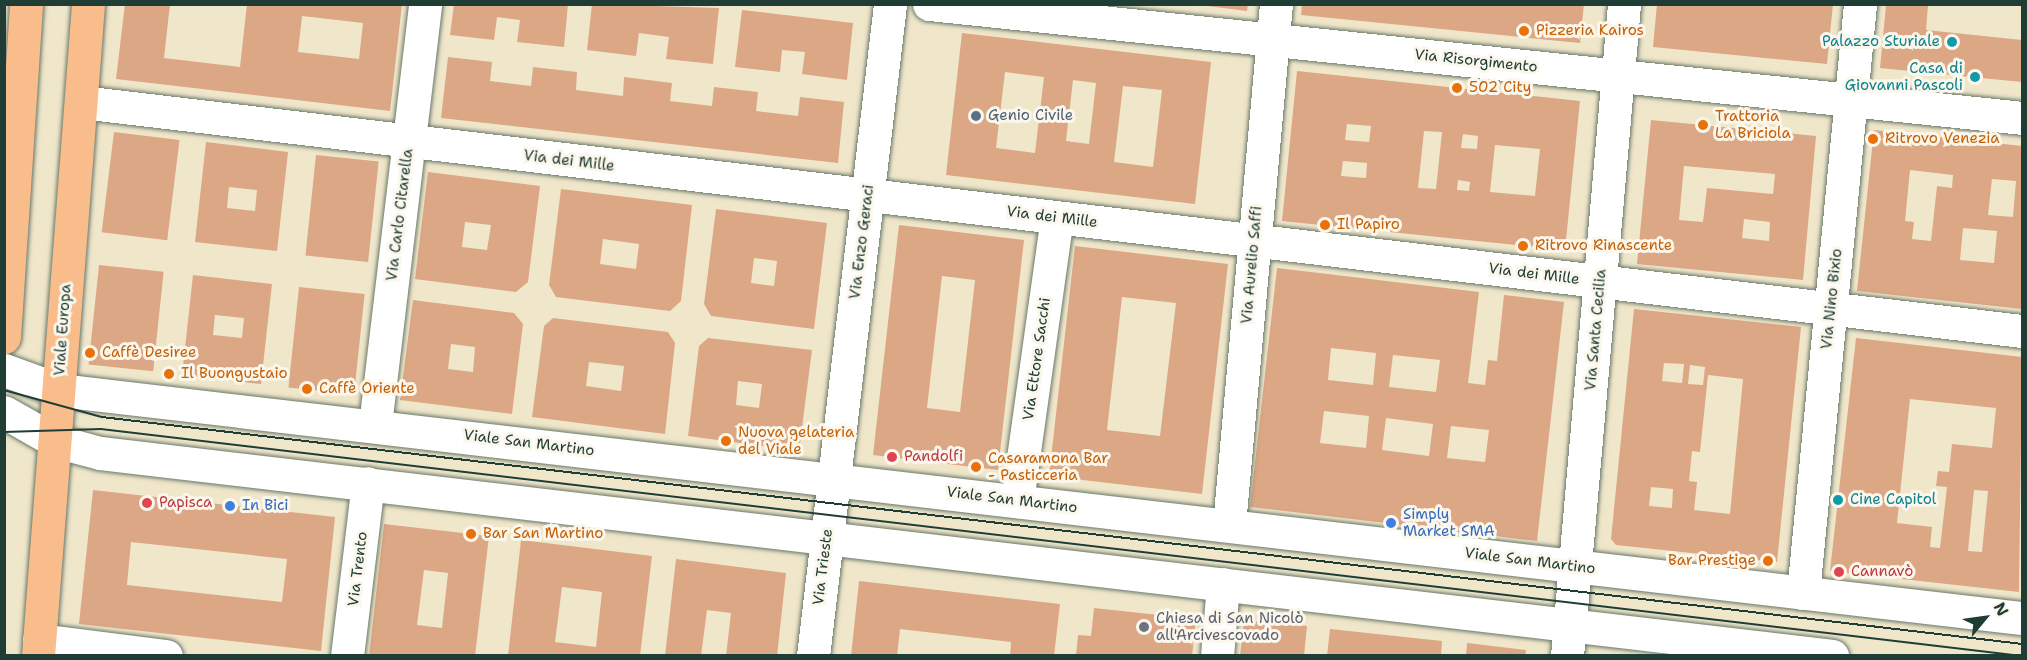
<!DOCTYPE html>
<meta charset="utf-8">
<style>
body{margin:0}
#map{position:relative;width:2027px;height:660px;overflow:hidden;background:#f0e7cb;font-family:"Shantell Sans",sans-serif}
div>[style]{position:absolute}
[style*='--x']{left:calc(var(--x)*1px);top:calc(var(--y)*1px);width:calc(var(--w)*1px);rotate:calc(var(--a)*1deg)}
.building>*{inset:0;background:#dba785;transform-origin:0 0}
.roads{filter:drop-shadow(0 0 2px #687869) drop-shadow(0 0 2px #687869)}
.minor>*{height:33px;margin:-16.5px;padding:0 16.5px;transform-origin:16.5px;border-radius:16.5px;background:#fff}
.major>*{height:33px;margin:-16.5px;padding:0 16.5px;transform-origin:16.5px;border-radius:16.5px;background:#f9bc8b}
.tram>*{height:1.5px;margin:-0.75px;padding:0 0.75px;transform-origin:0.75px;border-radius:0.75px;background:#1f3d34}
.dots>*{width:16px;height:16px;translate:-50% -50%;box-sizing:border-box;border:3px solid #fbf7ec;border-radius:50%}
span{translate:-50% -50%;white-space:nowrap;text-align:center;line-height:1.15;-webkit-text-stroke:6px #fbf7ec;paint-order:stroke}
.food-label{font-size:15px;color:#c56008}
.left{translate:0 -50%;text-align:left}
.right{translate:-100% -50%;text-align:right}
.culture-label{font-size:15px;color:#0d838f}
.street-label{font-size:15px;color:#1f3d34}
.service-label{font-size:15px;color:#4e5e75}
.health-label{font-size:15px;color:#be3a42}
.shop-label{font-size:15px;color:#366cbe}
.worship-label{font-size:15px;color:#5b616d}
.frame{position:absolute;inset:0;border:6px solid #1f3d34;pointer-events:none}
.north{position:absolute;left:1955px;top:588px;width:60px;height:60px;-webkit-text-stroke:4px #fbf7ec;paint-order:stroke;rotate:61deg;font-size:16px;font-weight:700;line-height:24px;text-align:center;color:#1f3d34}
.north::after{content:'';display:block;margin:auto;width:21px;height:27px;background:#1f3d34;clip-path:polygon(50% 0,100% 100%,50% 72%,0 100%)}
</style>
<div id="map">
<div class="building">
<i style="clip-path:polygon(evenodd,125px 4px,170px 4px,164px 58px,240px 67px,247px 4px,402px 4px,390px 111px,116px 79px,125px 4px,302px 16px,363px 23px,359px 59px,298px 52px,302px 16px)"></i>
<i style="clip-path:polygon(454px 4px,568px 4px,564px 47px,517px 42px,520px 20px,497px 17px,494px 40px,450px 35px)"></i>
<i style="clip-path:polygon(592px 4px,719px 8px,713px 64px,666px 59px,669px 37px,639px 33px,636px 56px,587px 50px)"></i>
<i style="clip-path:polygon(1192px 4px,1248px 4px,1247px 11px)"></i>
<i style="clip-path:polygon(1302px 4px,1584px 4px,1580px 43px,1301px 15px)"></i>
<i style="clip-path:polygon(1657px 4px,1833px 4px,1827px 64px,1653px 47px)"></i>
<i style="clip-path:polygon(1886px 5px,1928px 5px,1926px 30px,2022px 40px,2022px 82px,1880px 68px)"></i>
<i style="clip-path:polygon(742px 10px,853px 23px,847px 80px,802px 74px,805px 52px,782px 50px,780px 72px,735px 67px)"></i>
<i style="clip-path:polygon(evenodd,962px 33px,1211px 62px,1195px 204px,946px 175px,962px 33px,1005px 72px,1044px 77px,1035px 153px,996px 148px,1005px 72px,962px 33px,1073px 80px,1096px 83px,1089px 144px,1066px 141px,1073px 80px,962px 33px,1123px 86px,1162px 90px,1153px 167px,1114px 162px,1123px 86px)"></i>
<i style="clip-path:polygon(448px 57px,492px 62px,490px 81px,531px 86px,533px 67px,577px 72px,576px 90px,623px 96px,624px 77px,672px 83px,670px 101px,712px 106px,714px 87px,758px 92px,756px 111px,798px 116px,800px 97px,844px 102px,838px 163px,441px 118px)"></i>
<i style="clip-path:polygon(evenodd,1297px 71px,1580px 101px,1565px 250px,1282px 221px,1297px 71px,1347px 124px,1371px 126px,1369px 142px,1345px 140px,1347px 124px,1297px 71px,1424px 131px,1442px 132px,1436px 189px,1418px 188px,1424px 131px,1297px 71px,1463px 134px,1478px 136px,1477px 149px,1461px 148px,1463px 134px,1297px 71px,1495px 145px,1540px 149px,1535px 196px,1490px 192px,1495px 145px,1297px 71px,1343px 161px,1367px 163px,1366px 178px,1341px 176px,1343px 161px,1297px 71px,1458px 180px,1470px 182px,1469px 191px,1457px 190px,1458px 180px)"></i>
<i style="clip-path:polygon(evenodd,1651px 120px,1816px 136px,1803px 280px,1637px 264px,1651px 120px,1684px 166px,1775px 174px,1773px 194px,1707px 188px,1703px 222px,1679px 220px,1684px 166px,1651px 120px,1744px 219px,1770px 222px,1769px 241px,1742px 238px,1744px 219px)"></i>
<i style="clip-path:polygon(evenodd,1874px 130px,2022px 146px,2022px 309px,1857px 291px,1874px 130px,1910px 170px,1953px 175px,1952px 188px,1937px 186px,1931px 241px,1912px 239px,1914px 222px,1905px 221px,1910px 170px,1874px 130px,1992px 179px,2016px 181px,2013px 217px,1988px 215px,1992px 179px,1874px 130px,1963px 228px,1997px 231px,1994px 263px,1960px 260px,1963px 228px)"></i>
<i style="left:114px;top:132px;width:66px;height:101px;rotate:7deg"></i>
<i style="clip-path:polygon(evenodd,206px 142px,288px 152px,277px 251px,195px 242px,206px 142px,229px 187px,257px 190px,255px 211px,227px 208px,229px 187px)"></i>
<i style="left:316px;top:155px;width:63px;height:101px;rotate:6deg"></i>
<i style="clip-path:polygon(evenodd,428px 172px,540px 186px,528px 282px,516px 292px,415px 279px,428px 172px,465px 222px,491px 225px,487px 250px,462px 247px,465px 222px)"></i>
<i style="clip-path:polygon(evenodd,561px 189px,692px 205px,681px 301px,670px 311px,556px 297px,549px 285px,561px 189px,603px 239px,639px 244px,636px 269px,600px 264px,603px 239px)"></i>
<i style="clip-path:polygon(evenodd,716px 209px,827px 223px,814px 329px,711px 316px,704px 304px,716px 209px,754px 258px,777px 261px,774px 286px,751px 283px,754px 258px)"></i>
<i style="clip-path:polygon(evenodd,899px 225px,1024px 240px,998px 470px,873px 455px,899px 225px,942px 276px,975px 280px,960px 412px,927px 408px,942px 276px)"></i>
<i style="clip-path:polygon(evenodd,1075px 246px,1228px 264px,1202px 494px,1049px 476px,1075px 246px,1122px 297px,1176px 303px,1160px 436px,1107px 430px,1122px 297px)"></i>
<i style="left:99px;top:265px;width:65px;height:100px;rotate:6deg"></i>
<i style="clip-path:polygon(evenodd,1277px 268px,1479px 292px,1468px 383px,1485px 385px,1488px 360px,1497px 361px,1504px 295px,1564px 302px,1537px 541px,1250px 507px,1277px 268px,1331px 348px,1376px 353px,1373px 385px,1328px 380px,1331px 348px,1277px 268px,1393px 355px,1440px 360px,1436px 392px,1389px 387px,1393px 355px,1277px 268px,1324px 411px,1369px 416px,1366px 448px,1320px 443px,1324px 411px,1277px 268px,1386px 418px,1433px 424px,1429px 456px,1382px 450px,1386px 418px,1277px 268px,1451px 426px,1489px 430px,1485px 462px,1447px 458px,1451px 426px)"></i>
<i style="clip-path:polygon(evenodd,193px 275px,272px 284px,261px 384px,182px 375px,193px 275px,215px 315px,244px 318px,242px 338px,213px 335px,215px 315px)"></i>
<i style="left:299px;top:287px;width:66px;height:101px;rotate:6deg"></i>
<i style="clip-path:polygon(evenodd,413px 300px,514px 313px,523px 324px,512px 414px,400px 400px,413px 300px,451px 344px,475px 347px,473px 372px,448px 369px,451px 344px)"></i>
<i style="clip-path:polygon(evenodd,1634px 309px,1801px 327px,1777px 562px,1616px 545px,1611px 539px,1634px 309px,1664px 363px,1684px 364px,1682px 383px,1662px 381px,1664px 363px,1634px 309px,1690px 365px,1705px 367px,1703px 385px,1688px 384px,1690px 365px,1634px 309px,1708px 375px,1743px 379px,1730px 514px,1694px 510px,1697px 482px,1689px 481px,1692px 451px,1700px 452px,1708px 375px,1634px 309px,1651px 487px,1673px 489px,1672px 508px,1649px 506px,1651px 487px)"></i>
<i style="clip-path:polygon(evenodd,553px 318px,668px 332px,675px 343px,665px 434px,532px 417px,544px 326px,553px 318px,589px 362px,624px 366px,621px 391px,586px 386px,589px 362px)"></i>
<i style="clip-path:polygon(evenodd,708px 338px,812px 350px,799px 451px,688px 436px,699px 346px,708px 338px,738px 381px,762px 384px,759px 408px,736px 405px,738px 381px)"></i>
<i style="clip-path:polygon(evenodd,1856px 338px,2022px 357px,2019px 592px,1830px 571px,1856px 338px,1910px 399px,1996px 408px,1992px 448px,1952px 444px,1949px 472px,1938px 471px,1936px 486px,1947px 487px,1940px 548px,1930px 547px,1932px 527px,1897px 523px,1910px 399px,1856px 338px,1974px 490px,1988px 491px,1982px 552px,1968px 551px,1974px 490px)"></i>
<i style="clip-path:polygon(evenodd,93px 490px,335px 517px,321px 651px,79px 624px,93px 490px,131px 542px,287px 559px,282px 602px,127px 585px,131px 542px)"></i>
<i style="clip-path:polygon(evenodd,384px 524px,489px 536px,475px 656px,369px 656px,384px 524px,424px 570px,448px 573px,442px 628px,417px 625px,424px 570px)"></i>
<i style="clip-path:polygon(evenodd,521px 540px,652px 556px,640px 656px,508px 656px,521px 540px,562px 587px,602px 592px,596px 647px,555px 642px,562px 587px)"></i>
<i style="clip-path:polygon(676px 559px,786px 573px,777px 656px,726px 656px,731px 613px,707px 610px,701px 656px,665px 656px)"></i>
<i style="clip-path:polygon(859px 581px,1060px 604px,1054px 656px,1010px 656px,1011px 642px,900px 629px,897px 656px,851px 656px)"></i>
<i style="clip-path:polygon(1094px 608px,1196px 619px,1192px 656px,1076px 656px,1078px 635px,1091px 636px)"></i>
<i style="clip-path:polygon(1244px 620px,1307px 626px,1304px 656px,1240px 656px)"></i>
<i style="clip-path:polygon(1330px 629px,1442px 641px,1441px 656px,1327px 656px)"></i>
<i style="clip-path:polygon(1467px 643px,1526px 650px,1525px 656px,1466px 656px)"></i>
</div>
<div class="roads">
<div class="minor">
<i style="--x:929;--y:4;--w:1099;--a:5.95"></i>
<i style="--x:81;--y:102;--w:1954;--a:6.73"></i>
<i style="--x:4;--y:370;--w:59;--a:20"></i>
<i style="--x:59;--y:390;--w:1976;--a:6.63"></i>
<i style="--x:4;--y:412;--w:59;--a:29.6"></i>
<i style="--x:55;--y:441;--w:47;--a:14.9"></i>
<i style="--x:100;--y:453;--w:1744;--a:6.68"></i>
<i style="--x:375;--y:425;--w:424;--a:-83.2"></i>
<i style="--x:1017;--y:501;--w:286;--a:-82"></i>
<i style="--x:1229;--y:525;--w:523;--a:-84.85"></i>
<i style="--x:1803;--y:593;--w:592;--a:-84.47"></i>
<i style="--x:39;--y:640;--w:128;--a:7.2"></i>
<i style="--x:347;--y:656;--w:174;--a:-83.1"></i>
<i style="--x:813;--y:656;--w:657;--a:-83.26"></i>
<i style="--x:1217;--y:656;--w:72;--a:-85.2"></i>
<i style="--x:1567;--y:656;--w:654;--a:-85"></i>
</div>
<div class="major">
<i style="--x:4;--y:337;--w:334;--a:-86.2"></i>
<i style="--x:38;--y:656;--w:654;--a:-85.61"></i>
</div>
</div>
<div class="tram">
<i style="--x:4;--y:390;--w:102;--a:15.4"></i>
<i style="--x:102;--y:417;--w:1933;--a:6.74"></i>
<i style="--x:4;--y:432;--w:97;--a:-1.8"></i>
<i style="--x:101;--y:429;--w:1934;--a:6.74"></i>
</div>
<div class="dots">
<i style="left:1524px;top:31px;background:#e8710a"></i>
<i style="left:1952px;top:42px;background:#0f9aa8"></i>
<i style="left:1975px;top:77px;background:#0f9aa8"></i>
<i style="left:1457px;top:88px;background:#e8710a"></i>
<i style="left:976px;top:116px;background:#5c6f8a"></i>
<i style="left:1703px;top:125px;background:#e8710a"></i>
<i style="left:1873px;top:139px;background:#e8710a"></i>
<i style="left:1325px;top:225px;background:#e8710a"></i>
<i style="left:1523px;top:246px;background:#e8710a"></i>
<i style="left:90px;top:353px;background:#e8710a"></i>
<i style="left:169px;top:374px;background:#e8710a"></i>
<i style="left:307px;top:389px;background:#e8710a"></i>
<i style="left:726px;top:441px;background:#e8710a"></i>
<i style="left:892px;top:457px;background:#e0444e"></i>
<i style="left:976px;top:467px;background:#e8710a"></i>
<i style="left:1838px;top:500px;background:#0f9aa8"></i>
<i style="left:147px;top:503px;background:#e0444e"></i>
<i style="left:230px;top:506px;background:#3f7fe0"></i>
<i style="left:1391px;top:523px;background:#3f7fe0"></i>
<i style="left:471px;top:534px;background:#e8710a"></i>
<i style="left:1768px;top:561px;background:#e8710a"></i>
<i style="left:1839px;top:572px;background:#e0444e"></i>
<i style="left:1144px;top:627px;background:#6b7280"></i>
</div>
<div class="food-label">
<span class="left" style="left:1536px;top:31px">Pizzeria Kairos</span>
<span class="left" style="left:1469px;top:88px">502 City</span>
<span class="left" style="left:1715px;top:125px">Trattoria<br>La Briciola</span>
<span class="left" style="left:1885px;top:139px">Ritrovo Venezia</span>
<span class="left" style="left:1337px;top:225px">Il Papiro</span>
<span class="left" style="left:1535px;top:246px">Ritrovo Rinascente</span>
<span class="left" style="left:102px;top:353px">Caffè Desiree</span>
<span class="left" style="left:181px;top:374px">Il Buongustaio</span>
<span class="left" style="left:319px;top:389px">Caffè Oriente</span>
<span class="left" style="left:738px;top:441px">Nuova gelateria<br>del Viale</span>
<span class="left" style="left:988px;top:467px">Casaramona Bar<br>- Pasticceria</span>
<span class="left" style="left:483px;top:534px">Bar San Martino</span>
<span class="right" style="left:1756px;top:561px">Bar Prestige</span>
</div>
<div class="culture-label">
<span class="right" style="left:1940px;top:42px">Palazzo Sturiale</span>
<span class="right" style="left:1963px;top:77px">Casa di<br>Giovanni Pascoli</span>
<span class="left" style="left:1850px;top:500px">Cine Capitol</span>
</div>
<div class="street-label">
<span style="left:1476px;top:61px;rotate:6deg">Via Risorgimento</span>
<span style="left:569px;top:161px;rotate:7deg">Via dei Mille</span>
<span style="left:400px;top:215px;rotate:-83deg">Via Carlo Citarella</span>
<span style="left:1052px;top:217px;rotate:7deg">Via dei Mille</span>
<span style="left:862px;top:242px;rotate:-83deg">Via Enzo Geraci</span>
<span style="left:1252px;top:265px;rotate:-85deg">Via Aurelio Saffi</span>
<span style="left:1534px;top:274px;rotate:7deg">Via dei Mille</span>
<span style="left:1832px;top:299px;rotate:-84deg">Via Nino Bixio</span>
<span style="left:63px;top:330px;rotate:-86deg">Viale Europa</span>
<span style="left:1596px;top:330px;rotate:-85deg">Via Santa Cecilia</span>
<span style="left:1037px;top:359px;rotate:-82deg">Via Ettore Sacchi</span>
<span style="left:529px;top:443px;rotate:7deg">Viale San Martino</span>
<span style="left:1012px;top:500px;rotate:7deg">Viale San Martino</span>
<span style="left:1530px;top:561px;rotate:7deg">Viale San Martino</span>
<span style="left:823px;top:567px;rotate:-83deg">Via Trieste</span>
<span style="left:358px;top:569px;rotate:-83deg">Via Trento</span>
</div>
<div class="service-label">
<span class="left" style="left:988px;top:116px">Genio Civile</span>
</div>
<div class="health-label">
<span class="left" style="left:904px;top:457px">Pandolfi</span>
<span class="left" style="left:159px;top:503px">Papisca</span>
<span class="left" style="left:1851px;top:572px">Cannavò</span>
</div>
<div class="shop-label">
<span class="left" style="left:242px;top:506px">In Bici</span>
<span class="left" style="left:1403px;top:523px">Simply<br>Market SMA</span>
</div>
<div class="worship-label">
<span class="left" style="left:1156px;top:627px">Chiesa di San Nicolò<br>all'Arcivescovado</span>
</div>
<div class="frame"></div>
<div class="north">N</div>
</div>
